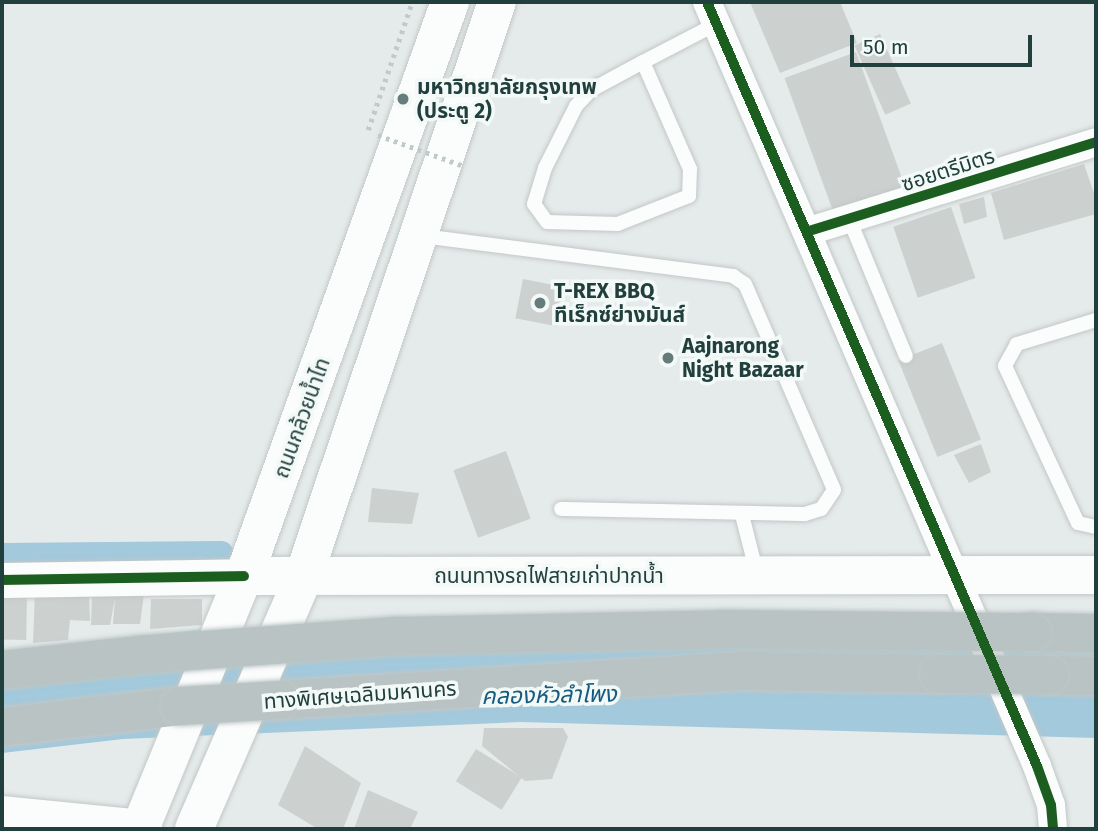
<!DOCTYPE html>
<meta charset="utf-8">
<style>
body{margin:0}
#map{position:relative;width:1098px;height:831px;overflow:hidden;background:#e5eaea;font-family:"Fira Sans","Noto Sans Thai",sans-serif}
div>[style]{position:absolute}
[style*='--x']{left:calc(var(--x)*1px);top:calc(var(--y)*1px);width:calc(var(--w)*1px);rotate:calc(var(--a)*1deg)}
.water>*{inset:0;background:#a2c9dc}
.canal>*{height:26px;margin:-13px;padding:0 13px;transform-origin:13px;border-radius:13px;background:#a2c9dc}
.building>*{inset:0;background:#ccd1d0;transform-origin:0 0}
.path>*{height:4.5px;margin-top:-2.25px;transform-origin:0;background:repeating-linear-gradient(90deg,#c1caca 0 3.5px,transparent 0 8.5px)}
.roads{filter:drop-shadow(0 0 2px #c2c7c7) drop-shadow(0 0 2px #c2c7c7)}
.service>*{height:14px;margin:-7px;padding:0 7px;transform-origin:7px;border-radius:7px;background:#fbfcfc}
.minor>*{height:28px;margin:-14px;padding:0 14px;transform-origin:14px;border-radius:14px;background:#fbfcfc}
.tertiary>*{height:35px;margin:-17.5px;padding:0 17.5px;transform-origin:17.5px;border-radius:17.5px;background:#fbfcfc}
.secondary>*{height:38px;margin:-19px;padding:0 19px;transform-origin:19px;border-radius:19px;background:#fbfcfc}
.motorway>*{height:38px;margin:-19px;padding:0 19px;transform-origin:19px;border-radius:19px;background:#bac3c3}
.path-bridge>*{height:4.5px;margin-top:-2.25px;transform-origin:0;background:repeating-linear-gradient(90deg,#c1caca 0 3.5px,transparent 0 8.5px)}
.bridges{filter:drop-shadow(0 0 2px #bcc7c6) drop-shadow(0 0 2px #bcc7c6)}
.motorway-bridge>*{height:38px;margin:-19px;padding:0 19px;transform-origin:19px;border-radius:19px;background:#bac3c3}
.cycleway>*{height:10px;margin:-5px;padding:0 5px;transform-origin:5px;border-radius:5px;background:#1b5e20}
.dots>*{width:19px;height:19px;translate:-50% -50%;box-sizing:border-box;border:4px solid #f3f9f7;border-radius:50%}
span{translate:-50% -50%;white-space:nowrap;text-align:center;line-height:1.15;-webkit-text-stroke:7px #f3f9f7;paint-order:stroke}
.poi-label{font-size:21px;color:#21403d;font-weight:700}
.left{translate:0 -50%;text-align:left}
.street-label{font-size:21px;color:#21403d}
.water-label{font-size:23px;color:#165b81;font-style:italic}
.frame{position:absolute;inset:0;border:4px solid #21403d;pointer-events:none}
.scale{position:absolute;left:850px;top:35px;width:182px;height:32px;box-sizing:border-box;border:4px solid #21403d;border-top:0;padding-left:9px;font-size:21px;line-height:24px;white-space:nowrap;color:#21403d;-webkit-text-stroke:5px #f3f9f7;paint-order:stroke}
</style>
<div id="map">
<div class="water">
<i style="clip-path:polygon(1096px 621px,1096px 738px,521px 722px,123px 739px,2px 753px,2px 651px,207px 629px)"></i>
</div>
<div class="canal">
<i style="--x:2;--y:556;--w:219;--a:-0.5"></i>
</div>
<div class="building">
<i style="clip-path:polygon(750px 2px,840px 2px,857px 43px,780px 73px)"></i>
<i style="left:880px;top:34px;width:76px;height:28px;rotate:66deg"></i>
<i style="left:856px;top:52px;width:145px;height:76px;rotate:70deg"></i>
<i style="clip-path:polygon(1084px 164px,1096px 199px,1096px 214px,1004px 240px,991px 193px)"></i>
<i style="clip-path:polygon(984px 197px,987px 217px,964px 224px,959px 204px)"></i>
<i style="left:951px;top:207px;width:75px;height:61px;rotate:71deg"></i>
<i style="left:523px;top:279px;width:42px;height:40px;rotate:11deg"></i>
<i style="left:942px;top:343px;width:104px;height:47px;rotate:68deg"></i>
<i style="clip-path:polygon(981px 444px,991px 472px,969px 483px,954px 455px)"></i>
<i style="left:506px;top:451px;width:72px;height:56px;rotate:70deg"></i>
<i style="clip-path:polygon(372px 488px,419px 493px,412px 524px,368px 522px)"></i>
<i style="clip-path:polygon(35px 592px,89px 595px,90px 621px,70px 620px,68px 640px,33px 643px)"></i>
<i style="clip-path:polygon(144px 594px,140px 624px,113px 624px,115px 598px,110px 625px,91px 625px,92px 595px)"></i>
<i style="left:27px;top:595px;width:45px;height:25px;rotate:91deg"></i>
<i style="clip-path:polygon(151px 599px,202px 599px,202px 625px,150px 629px)"></i>
<i style="clip-path:polygon(484px 728px,563px 728px,568px 737px,552px 779px,525px 781px,482px 746px)"></i>
<i style="clip-path:polygon(305px 746px,361px 783px,343px 829px,318px 829px,278px 805px)"></i>
<i style="left:476px;top:749px;width:54px;height:38px;rotate:32deg"></i>
<i style="clip-path:polygon(368px 790px,418px 812px,410px 829px,354px 829px)"></i>
</div>
<div class="path">
<i style="--x:368;--y:130;--w:135;--a:-71"></i>
</div>
<div class="roads">
<div class="service">
<i style="--x:643;--y:62;--w:117;--a:66.3"></i>
<i style="--x:690;--y:169;--w:27;--a:92"></i>
<i style="--x:689;--y:196;--w:76;--a:158.5"></i>
<i style="--x:618;--y:224;--w:71;--a:-178.4"></i>
<i style="--x:547;--y:222;--w:22;--a:-126"></i>
<i style="--x:534;--y:204;--w:38;--a:-73"></i>
<i style="--x:545;--y:168;--w:69;--a:-63.4"></i>
<i style="--x:576;--y:106;--w:22;--a:-47"></i>
<i style="--x:591;--y:90;--w:59;--a:-28.3"></i>
<i style="--x:643;--y:62;--w:82;--a:-27.5"></i>
<i style="--x:850;--y:221;--w:146;--a:67.5"></i>
<i style="--x:422;--y:236;--w:314;--a:7.3"></i>
<i style="--x:733;--y:276;--w:14;--a:34"></i>
<i style="--x:745;--y:284;--w:224;--a:66.6"></i>
<i style="--x:834;--y:490;--w:23;--a:124"></i>
<i style="--x:821;--y:509;--w:17;--a:163"></i>
<i style="--x:805;--y:514;--w:244;--a:-178.8"></i>
<i style="--x:1096;--y:320;--w:83;--a:163.1"></i>
<i style="--x:1017;--y:344;--w:25;--a:119"></i>
<i style="--x:1005;--y:366;--w:173;--a:65.1"></i>
<i style="--x:1078;--y:523;--w:18;--a:13"></i>
<i style="--x:742;--y:515;--w:61;--a:75.7"></i>
</div>
<div class="minor">
<i style="--x:707;--y:2;--w:832;--a:66.64"></i>
<i style="--x:1037;--y:766;--w:41;--a:70.3"></i>
<i style="--x:1051;--y:805;--w:24;--a:85"></i>
<i style="--x:809;--y:231;--w:300;--a:-17.2"></i>
</div>
<div class="tertiary">
<i style="--x:2;--y:580;--w:242;--a:-0.9"></i>
</div>
<div class="secondary">
<i style="--x:244;--y:576;--w:852;--a:-0.07"></i>
<i style="--x:2;--y:815;--w:142;--a:5.7"></i>
<i style="--x:140;--y:829;--w:274;--a:-67.7"></i>
<i style="--x:244;--y:576;--w:610;--a:-70.26"></i>
<i style="--x:194;--y:829;--w:274;--a:-66.5"></i>
<i style="--x:303;--y:578;--w:608;--a:-71.39"></i>
</div>
<div class="motorway">
<i style="--x:1032;--y:632;--w:64;--a:0.9"></i>
<i style="--x:1049;--y:675;--w:47;--a:1.2"></i>
<i style="--x:280;--y:700;--w:464;--a:-3.6"></i>
<i style="--x:743;--y:671;--w:196;--a:0.9"></i>
<i style="--x:2;--y:727;--w:179;--a:-6.7"></i>
</div>
</div>
<div class="path-bridge">
<i style="--x:378;--y:135;--w:91;--a:19.8"></i>
</div>
<div class="bridges">
<div class="motorway-bridge">
<i style="--x:2;--y:670;--w:136;--a:-6.3"></i>
<i style="--x:137;--y:655;--w:262;--a:-4.2"></i>
<i style="--x:398;--y:636;--w:324;--a:-1.2"></i>
<i style="--x:722;--y:629;--w:310;--a:0.6"></i>
<i style="--x:939;--y:674;--w:110;--a:0.5"></i>
<i style="--x:180;--y:706;--w:100;--a:-3.4"></i>
</div>
</div>
<div class="cycleway">
<i style="--x:707;--y:2;--w:832;--a:66.64"></i>
<i style="--x:1037;--y:766;--w:41;--a:70.3"></i>
<i style="--x:1051;--y:805;--w:24;--a:85"></i>
<i style="--x:809;--y:231;--w:300;--a:-17.2"></i>
<i style="--x:2;--y:580;--w:242;--a:-0.9"></i>
</div>
<div class="dots">
<i style="left:403px;top:99px;background:#667c7a"></i>
<i style="left:540px;top:303px;background:#667c7a"></i>
<i style="left:668px;top:358px;background:#667c7a"></i>
</div>
<div class="poi-label">
<span class="left" style="left:417px;top:99px">มหาวิทยาลัยกรุงเทพ<br>(ประตู 2)</span>
<span class="left" style="left:554px;top:303px">T-REX BBQ<br>ทีเร็กซ์ย่างมันส์</span>
<span class="left" style="left:682px;top:358px">Aajnarong<br>Night Bazaar</span>
</div>
<div class="street-label">
<span style="left:948px;top:170px;rotate:-18deg">ซอยตรีมิตร</span>
<span style="left:302px;top:418px;rotate:-70deg">ถนนกล้วยน้ำไท</span>
<span style="left:549px;top:576px">ถนนทางรถไฟสายเก่าปากน้ำ</span>
<span style="left:360px;top:695px;rotate:-4deg">ทางพิเศษเฉลิมมหานคร</span>
</div>
<div class="water-label">
<span style="left:549px;top:695px;rotate:-1deg">คลองหัวลำโพง</span>
</div>
<div class="frame"></div>
<div class="scale">50 m</div>
</div>
